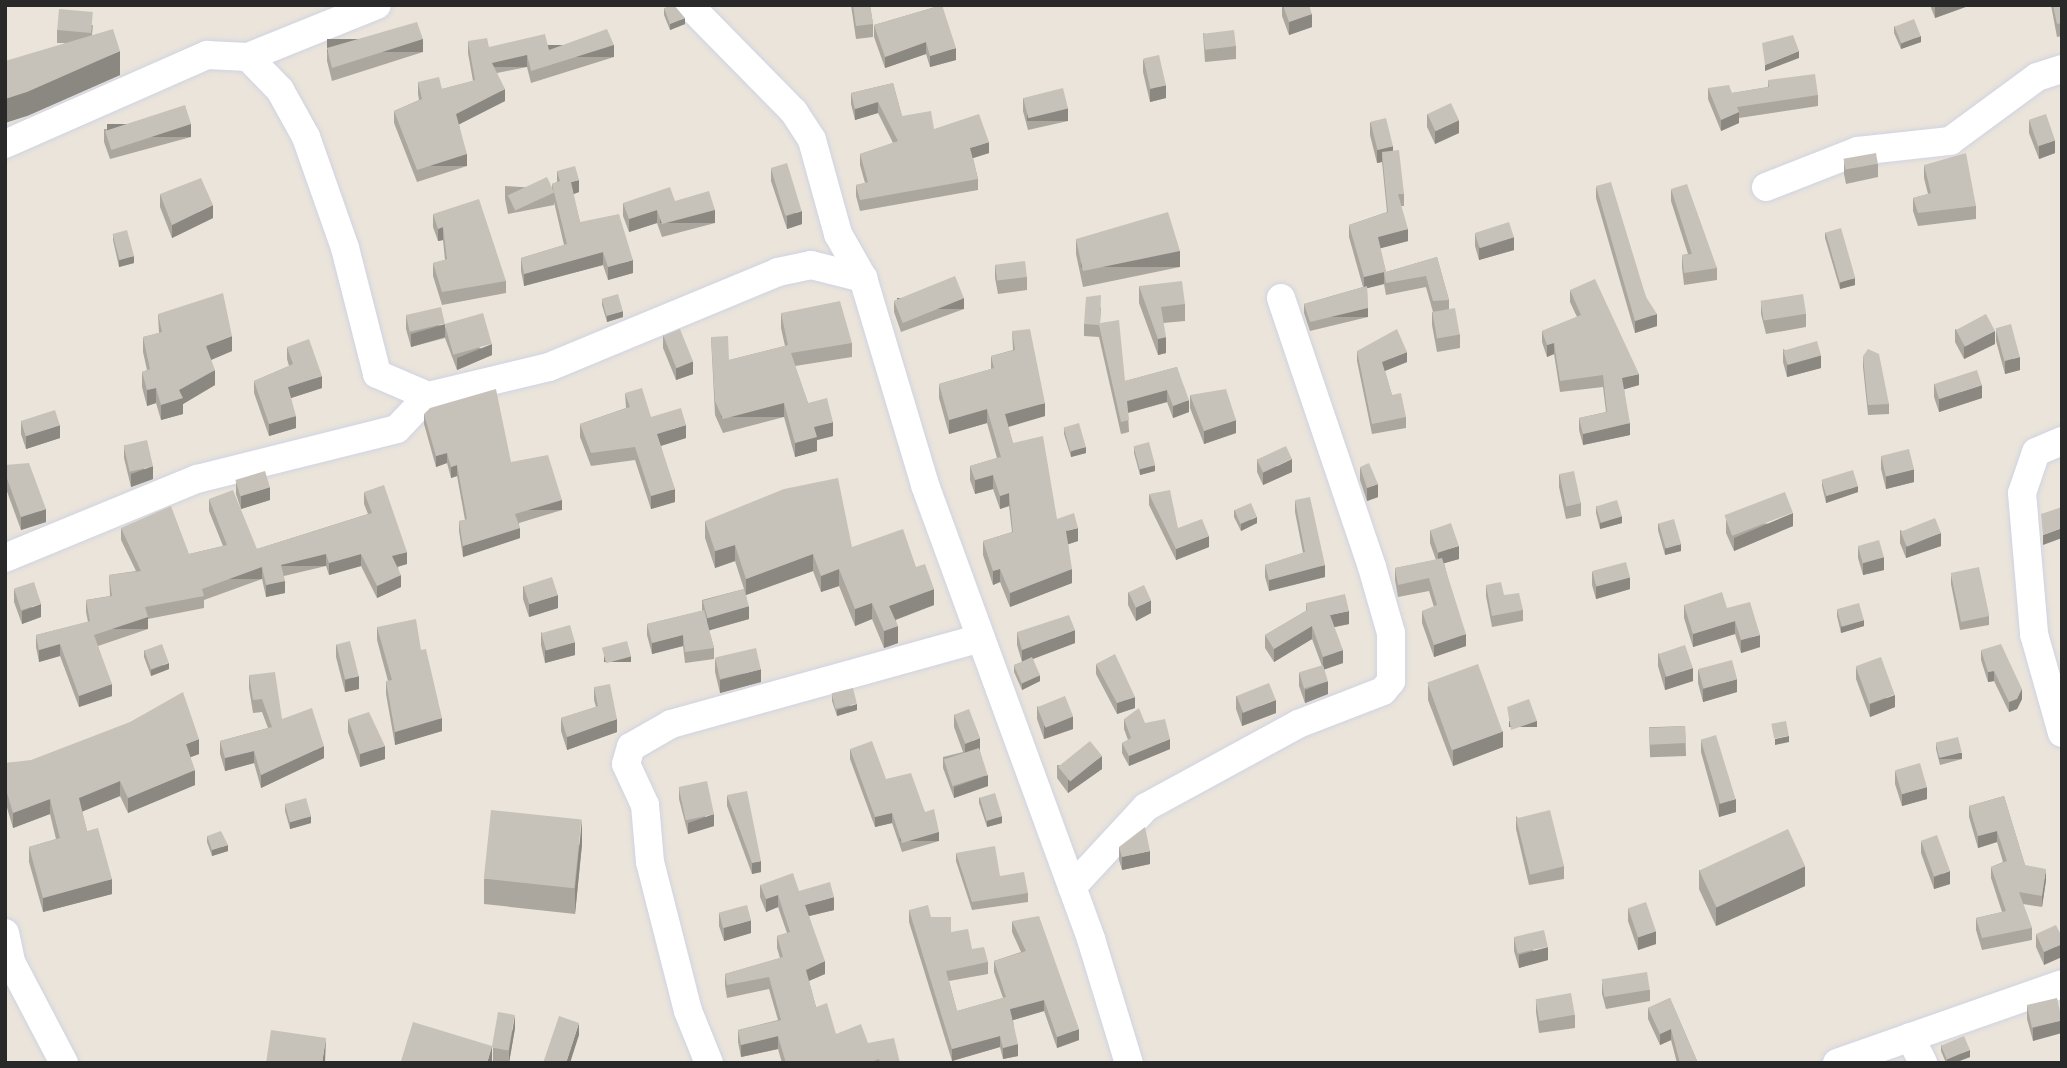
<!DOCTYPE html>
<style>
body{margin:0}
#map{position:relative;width:2067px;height:1068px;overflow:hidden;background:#ebe4da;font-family:"DejaVu Sans",sans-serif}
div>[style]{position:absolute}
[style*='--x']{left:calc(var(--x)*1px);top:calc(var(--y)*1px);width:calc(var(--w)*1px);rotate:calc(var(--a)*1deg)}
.roads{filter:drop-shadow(0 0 2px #cfd3e2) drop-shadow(0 0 2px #cfd3e2)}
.minor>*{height:28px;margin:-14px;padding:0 14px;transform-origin:14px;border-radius:14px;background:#fff}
.wall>*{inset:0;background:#aba79f;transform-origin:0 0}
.shaded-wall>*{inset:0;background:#8b8882;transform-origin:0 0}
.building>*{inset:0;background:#c7c2b9;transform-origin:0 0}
span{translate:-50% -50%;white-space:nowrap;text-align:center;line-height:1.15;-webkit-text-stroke:6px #fff;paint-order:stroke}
.frame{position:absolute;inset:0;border:7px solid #292929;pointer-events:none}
</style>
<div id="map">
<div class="roads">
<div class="minor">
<i style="--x:689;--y:5;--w:150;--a:45.5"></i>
<i style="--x:794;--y:112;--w:33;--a:57"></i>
<i style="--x:812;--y:140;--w:98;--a:74.5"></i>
<i style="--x:838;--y:234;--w:51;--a:60.4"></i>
<i style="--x:248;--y:57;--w:139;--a:-22"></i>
<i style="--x:5;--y:144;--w:221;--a:-23.8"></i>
<i style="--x:207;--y:55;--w:41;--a:2.8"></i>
<i style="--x:248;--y:57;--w:46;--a:45.9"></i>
<i style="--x:280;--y:90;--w:54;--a:61"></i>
<i style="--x:306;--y:137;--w:118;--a:70.6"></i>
<i style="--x:345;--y:248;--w:130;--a:75.7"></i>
<i style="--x:377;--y:374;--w:56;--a:23.3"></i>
<i style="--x:428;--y:396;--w:124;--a:-13.5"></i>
<i style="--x:549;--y:367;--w:248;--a:-22.5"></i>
<i style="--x:778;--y:272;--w:34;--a:-12"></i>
<i style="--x:811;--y:265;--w:54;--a:14"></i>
<i style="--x:863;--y:278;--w:216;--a:73.3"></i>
<i style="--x:925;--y:485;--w:483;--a:69.9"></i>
<i style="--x:1091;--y:939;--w:130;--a:73"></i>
<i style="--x:1766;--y:187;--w:99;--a:-21.4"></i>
<i style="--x:1858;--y:151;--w:93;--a:-6.2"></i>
<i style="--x:1950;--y:141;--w:108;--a:-36.3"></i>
<i style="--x:2037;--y:77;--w:26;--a:-18"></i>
<i style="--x:2062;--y:441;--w:28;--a:157"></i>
<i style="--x:2036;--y:452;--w:43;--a:108.9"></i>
<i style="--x:2022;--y:493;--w:142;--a:85.1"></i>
<i style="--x:2034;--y:634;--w:103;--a:74.2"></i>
<i style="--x:5;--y:558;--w:208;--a:-22.4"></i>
<i style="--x:197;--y:479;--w:206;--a:-14"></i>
<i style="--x:397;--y:429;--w:45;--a:-46.8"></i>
<i style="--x:1072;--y:887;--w:109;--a:-47.2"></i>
<i style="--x:1146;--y:807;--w:173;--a:-28.6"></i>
<i style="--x:1298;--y:724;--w:91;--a:-21.2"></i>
<i style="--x:1383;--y:691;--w:13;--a:-51"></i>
<i style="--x:1391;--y:681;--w:48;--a:-90"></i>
<i style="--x:1391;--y:633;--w:69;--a:-106.1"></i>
<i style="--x:1372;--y:567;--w:284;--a:-108.7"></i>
<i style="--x:5;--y:933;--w:30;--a:78"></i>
<i style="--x:11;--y:962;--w:114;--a:62.3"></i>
<i style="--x:1910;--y:1037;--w:29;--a:63"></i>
<i style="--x:709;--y:1063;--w:56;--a:-112"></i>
<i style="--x:688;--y:1011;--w:154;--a:-104.3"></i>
<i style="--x:650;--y:862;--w:57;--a:-95"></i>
<i style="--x:645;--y:805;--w:45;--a:-114.9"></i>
<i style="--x:626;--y:764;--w:18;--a:-74"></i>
<i style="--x:631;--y:747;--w:46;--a:-29.9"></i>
<i style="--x:671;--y:724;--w:318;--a:-15.5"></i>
<i style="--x:1837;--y:1063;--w:238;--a:-19.3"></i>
</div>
</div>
<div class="wall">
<i style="clip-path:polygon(851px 5px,870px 5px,873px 24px,873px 37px,856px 39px)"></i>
<i style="clip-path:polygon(942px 5px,956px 60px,930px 67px,926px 54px,885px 68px,874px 37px,874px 25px)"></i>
<i style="clip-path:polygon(1282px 5px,1309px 5px,1312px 27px,1289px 35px,1282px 16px)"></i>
<i style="clip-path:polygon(1930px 5px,1971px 5px,1935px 18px)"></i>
<i style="clip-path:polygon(2051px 5px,2062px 5px,2062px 36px,2057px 37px)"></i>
<i style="clip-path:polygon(664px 8px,685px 24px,670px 30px,664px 15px)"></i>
<i style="clip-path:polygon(93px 25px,92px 35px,120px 75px,27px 116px,65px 43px,57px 43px,57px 30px)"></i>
<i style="clip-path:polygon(1894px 26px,1921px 42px,1901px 49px,1894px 33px)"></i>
<i style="clip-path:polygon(1203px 33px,1236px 46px,1236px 59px,1205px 62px)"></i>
<i style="clip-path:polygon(468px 41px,489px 47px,549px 50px,614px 57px,531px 83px,527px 67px,497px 73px,505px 101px,459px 124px,467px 166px,417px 182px,394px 123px,394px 111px,419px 100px,418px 94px,418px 82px,442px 89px,473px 81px,468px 53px)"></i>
<i style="clip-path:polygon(327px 48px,423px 52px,332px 81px,327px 61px)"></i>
<i style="clip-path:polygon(1143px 59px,1166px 98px,1150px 102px,1143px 72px)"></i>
<i style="clip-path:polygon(1768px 80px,1818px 95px,1818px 106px,1739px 118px,1739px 123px,1721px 131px,1708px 99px,1708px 88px,1732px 93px,1768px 87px)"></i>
<i style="clip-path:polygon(893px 83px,902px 116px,989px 153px,973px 158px,978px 179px,978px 190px,860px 211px,856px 196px,856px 185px,865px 183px,860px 165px,860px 154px,893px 143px,878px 113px,855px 120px,851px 104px,851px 93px)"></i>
<i style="clip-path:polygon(1023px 98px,1068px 121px,1028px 130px,1023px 111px)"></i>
<i style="clip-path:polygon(1427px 114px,1459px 133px,1435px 144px,1427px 127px)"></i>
<i style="clip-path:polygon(2029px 120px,2055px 153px,2039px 159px,2029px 133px)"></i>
<i style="clip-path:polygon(1370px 122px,1393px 151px,1404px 194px,1404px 206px,1401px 206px,1408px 241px,1380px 248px,1386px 272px,1437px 257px,1449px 300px,1449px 309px,1460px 335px,1460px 348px,1437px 352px,1432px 325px,1432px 312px,1433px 312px,1426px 287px,1386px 295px,1384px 284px,1367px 288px,1368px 317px,1310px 331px,1304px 313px,1304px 304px,1363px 287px,1349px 237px,1349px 225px,1387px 212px,1382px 162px,1377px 163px,1370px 135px)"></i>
<i style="clip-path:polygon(104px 129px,191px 137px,110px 159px,104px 142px)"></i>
<i style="clip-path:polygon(1844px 161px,1878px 164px,1878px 177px,1846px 184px,1844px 174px)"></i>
<i style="clip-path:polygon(1924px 165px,1976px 206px,1976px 219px,1918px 226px,1913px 211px,1913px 198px,1928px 194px,1924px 178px)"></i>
<i style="clip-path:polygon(771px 168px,802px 224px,787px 229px,771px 181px)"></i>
<i style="clip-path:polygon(557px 171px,579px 192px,573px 194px,580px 222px,633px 273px,608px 280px,603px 265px,524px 286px,521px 271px,521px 258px,564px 245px,554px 202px,554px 205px,508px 214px,505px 199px,505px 186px,552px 189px,552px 184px,557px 182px)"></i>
<i style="clip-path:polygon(1596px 186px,1646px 297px,1657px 326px,1635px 333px,1596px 198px)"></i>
<i style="clip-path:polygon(1671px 189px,1717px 268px,1717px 280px,1684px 285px,1682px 267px,1682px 255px,1688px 254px,1671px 201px)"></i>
<i style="clip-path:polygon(160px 194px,213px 218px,172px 238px,160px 207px)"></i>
<i style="clip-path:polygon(675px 201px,715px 223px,662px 237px,657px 223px,629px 232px,623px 216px,623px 203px)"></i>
<i style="clip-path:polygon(433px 214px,506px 281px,506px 293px,442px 305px,433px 276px,433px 263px,445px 260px,443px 240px,438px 241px,433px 227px)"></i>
<i style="clip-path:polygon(1825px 232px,1855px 285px,1840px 289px,1825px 238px)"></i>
<i style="clip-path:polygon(1475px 233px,1514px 250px,1479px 260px,1475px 246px)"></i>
<i style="clip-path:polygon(113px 234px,134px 263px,119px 267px,113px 240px)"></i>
<i style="clip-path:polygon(1076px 239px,1180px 267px,1083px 287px,1076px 254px)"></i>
<i style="clip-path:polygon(995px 265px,1027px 277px,1027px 290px,998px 294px,995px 278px)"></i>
<i style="clip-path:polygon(1139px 286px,1185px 304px,1185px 321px,1163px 323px,1166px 353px,1158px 355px,1139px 303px)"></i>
<i style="clip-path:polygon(1570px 290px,1639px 385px,1624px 389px,1630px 435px,1583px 445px,1579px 430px,1579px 418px,1606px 412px,1603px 387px,1560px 392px,1554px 354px,1547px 357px,1542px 342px,1542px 331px,1577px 317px,1570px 302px)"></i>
<i style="clip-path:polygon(602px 299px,623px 317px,607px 322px,602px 305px)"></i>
<i style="clip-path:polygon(894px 301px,964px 309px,901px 332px,894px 312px)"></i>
<i style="clip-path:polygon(1761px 301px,1806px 314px,1806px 327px,1766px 334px,1761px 314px)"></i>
<i style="clip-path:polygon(1101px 307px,1100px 323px,1125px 381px,1177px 367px,1189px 412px,1173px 418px,1167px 402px,1128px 413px,1129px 432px,1121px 434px,1099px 337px,1084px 336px,1084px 324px)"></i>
<i style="clip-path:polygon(781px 313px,852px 343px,852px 357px,795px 366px,808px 403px,833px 436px,817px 440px,817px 451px,795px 457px,784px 417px,723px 433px,715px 415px,711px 337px,729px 360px,785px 346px,781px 328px)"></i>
<i style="clip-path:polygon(158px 314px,232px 351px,211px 360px,215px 385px,183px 404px,183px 414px,161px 420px,156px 403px,147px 406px,142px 387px,142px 372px,147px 370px,143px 352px,143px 337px,159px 333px)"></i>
<i style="clip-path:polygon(406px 316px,445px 327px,492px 355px,457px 370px,445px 338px,411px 347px,406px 329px)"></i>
<i style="clip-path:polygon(1996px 328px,2020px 370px,2005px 374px,1996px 341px)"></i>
<i style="clip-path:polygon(1955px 329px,1995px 344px,1964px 359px,1955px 342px)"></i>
<i style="clip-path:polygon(1012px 331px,1045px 416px,1008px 426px,1013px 443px,1057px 519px,1078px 541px,1068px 544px,1072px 583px,1010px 607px,1000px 582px,993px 585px,983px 555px,983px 541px,1012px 532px,1009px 506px,1000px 509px,993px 489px,975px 494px,970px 480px,970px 466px,997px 458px,987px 423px,949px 434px,939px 398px,939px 384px,991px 369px,991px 356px,1013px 350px)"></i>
<i style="clip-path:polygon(663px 335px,693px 374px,676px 380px,663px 348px)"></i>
<i style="clip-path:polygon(287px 347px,322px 388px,291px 398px,296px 428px,269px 436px,254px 393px,254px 381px,289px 366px,287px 359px)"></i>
<i style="clip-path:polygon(1783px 349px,1821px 368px,1787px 377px,1783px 362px)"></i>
<i style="clip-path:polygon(1357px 351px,1407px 362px,1385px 371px,1392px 395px,1406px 417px,1406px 428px,1372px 434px,1357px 361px)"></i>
<i style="clip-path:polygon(1863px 356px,1889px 404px,1889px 414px,1868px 415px,1863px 367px)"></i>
<i style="clip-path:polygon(1934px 384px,1982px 398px,1939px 412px,1934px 397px)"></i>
<i style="clip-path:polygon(625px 393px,651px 417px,686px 438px,661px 446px,675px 502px,651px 509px,635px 460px,591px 466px,580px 437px,580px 424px,626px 408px)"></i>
<i style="clip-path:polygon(1190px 395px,1236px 433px,1204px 444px,1190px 408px)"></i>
<i style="clip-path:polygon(424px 414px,511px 462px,562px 510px,519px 523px,520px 538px,463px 557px,459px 531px,459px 521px,465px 520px,457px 476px,451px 478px,447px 463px,436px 467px,424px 424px)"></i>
<i style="clip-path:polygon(21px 421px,60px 438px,26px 449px,21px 434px)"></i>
<i style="clip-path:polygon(1064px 427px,1086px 453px,1071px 457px,1064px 434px)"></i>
<i style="clip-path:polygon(124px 445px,153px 479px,131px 487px,124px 458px)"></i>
<i style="clip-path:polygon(1134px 447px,1155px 471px,1140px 475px,1134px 453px)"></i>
<i style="clip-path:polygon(1881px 456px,1914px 482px,1886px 489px,1881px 469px)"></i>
<i style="clip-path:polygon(1257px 459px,1292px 472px,1263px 485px,1257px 472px)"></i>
<i style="clip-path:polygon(5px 465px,46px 522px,21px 530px,5px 486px)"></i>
<i style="clip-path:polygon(1360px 467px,1378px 497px,1367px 501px,1360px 480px)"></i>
<i style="clip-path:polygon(1559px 474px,1581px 503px,1581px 516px,1566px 519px,1559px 487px)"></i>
<i style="clip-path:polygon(1822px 480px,1858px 492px,1826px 503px,1822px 486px)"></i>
<i style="clip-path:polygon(236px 481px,270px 500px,241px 509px,236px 494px)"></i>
<i style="clip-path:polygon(364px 492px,407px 564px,398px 567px,401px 587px,377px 598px,361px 566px,329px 575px,326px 566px,284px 576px,285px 593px,266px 597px,262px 579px,204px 600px,204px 608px,148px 619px,148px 629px,98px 646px,112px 696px,79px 707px,60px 656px,39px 662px,36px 647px,36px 635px,88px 622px,86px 612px,86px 600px,110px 596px,109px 575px,136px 571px,121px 540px,121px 528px,189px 554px,223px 546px,209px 511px,209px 499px,257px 549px,368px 514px,364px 504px)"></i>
<i style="clip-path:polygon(1149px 494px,1178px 528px,1209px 547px,1176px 560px,1149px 505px)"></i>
<i style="clip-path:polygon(1295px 500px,1325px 577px,1269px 591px,1265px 577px,1265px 565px,1303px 553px,1295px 512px)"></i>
<i style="clip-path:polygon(1596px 506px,1622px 523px,1600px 529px,1596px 513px)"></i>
<i style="clip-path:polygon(1234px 510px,1257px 523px,1241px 531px,1234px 517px)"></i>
<i style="clip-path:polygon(1726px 520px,1793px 526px,1734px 551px,1726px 533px)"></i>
<i style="clip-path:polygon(705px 521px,852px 547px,916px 567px,934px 605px,896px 620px,898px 643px,884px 648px,872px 619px,855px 626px,839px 586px,821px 592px,813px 571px,746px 595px,749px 619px,709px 630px,714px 648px,714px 659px,685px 663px,683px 646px,652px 654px,647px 635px,647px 624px,702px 611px,702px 600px,744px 589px,735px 561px,715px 568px,705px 538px)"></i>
<i style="clip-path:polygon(1658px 523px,1681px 551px,1665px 555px,1658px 530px)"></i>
<i style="clip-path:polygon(1430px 530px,1459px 559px,1444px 563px,1466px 646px,1434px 657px,1422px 623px,1422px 611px,1434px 607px,1429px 591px,1398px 597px,1395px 580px,1395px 568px,1436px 560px,1430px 543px)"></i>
<i style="clip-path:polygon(1900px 530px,1941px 546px,1906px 558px,1900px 543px)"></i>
<i style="clip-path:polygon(1858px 546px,1884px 570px,1863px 575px,1858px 558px)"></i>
<i style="clip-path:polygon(1592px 572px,1630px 589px,1596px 599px,1592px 585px)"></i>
<i style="clip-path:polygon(1951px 575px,1989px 616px,1989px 625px,1960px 630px,1951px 584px)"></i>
<i style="clip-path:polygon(1486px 585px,1504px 595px,1523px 610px,1523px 621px,1492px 627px,1486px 596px)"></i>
<i style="clip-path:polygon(523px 586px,558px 608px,529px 617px,523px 599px)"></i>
<i style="clip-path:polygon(14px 589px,41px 617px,22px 624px,14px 602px)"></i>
<i style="clip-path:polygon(1128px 592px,1151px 613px,1136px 621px,1128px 605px)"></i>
<i style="clip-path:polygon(1306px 603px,1349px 624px,1334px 627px,1343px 663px,1324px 669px,1328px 694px,1305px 703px,1299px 686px,1299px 673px,1322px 666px,1312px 639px,1274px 662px,1265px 648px,1265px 635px,1306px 611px)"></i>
<i style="clip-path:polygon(1684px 605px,1727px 608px,1760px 647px,1741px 653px,1735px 634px,1693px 647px,1684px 618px)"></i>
<i style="clip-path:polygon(1837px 609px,1864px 626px,1841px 633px,1837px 616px)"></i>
<i style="clip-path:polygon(377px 627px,421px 650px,442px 731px,395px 745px,386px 694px,386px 681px,388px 681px,377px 640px)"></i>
<i style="clip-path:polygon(541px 632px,575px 655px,545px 663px,541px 645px)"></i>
<i style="clip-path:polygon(1017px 632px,1075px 643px,1033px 659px,1040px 681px,1022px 690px,1014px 672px,1014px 665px,1022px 662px,1017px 645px)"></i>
<i style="clip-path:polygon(336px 644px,359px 689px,345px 692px,336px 657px)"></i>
<i style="clip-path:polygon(144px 650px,169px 669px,151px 676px,144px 657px)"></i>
<i style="clip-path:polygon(1981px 650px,2022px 699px,2017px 709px,2009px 712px,1994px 681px,1988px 682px,1981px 660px)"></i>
<i style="clip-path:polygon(1658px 653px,1693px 681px,1665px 690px,1658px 666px)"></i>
<i style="clip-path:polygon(715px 659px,761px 682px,720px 693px,715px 672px)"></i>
<i style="clip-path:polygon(1096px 664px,1135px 708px,1117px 714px,1096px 674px)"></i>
<i style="clip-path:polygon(1856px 666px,1895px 707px,1870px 717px,1856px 679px)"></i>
<i style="clip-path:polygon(1698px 670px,1737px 692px,1703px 702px,1698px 683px)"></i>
<i style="clip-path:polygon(249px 675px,282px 719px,324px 758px,261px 788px,254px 763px,225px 771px,220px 754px,220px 741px,268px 728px,262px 712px,253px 713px,249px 688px)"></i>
<i style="clip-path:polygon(1428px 684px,1503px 747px,1453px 766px,1428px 700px)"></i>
<i style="clip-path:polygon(594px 687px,617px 732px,567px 750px,561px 731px,561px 718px,596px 707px,594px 700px)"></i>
<i style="clip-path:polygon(832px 694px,857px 710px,837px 716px,832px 701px)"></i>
<i style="clip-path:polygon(1236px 696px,1276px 713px,1242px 726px,1236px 709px)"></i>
<i style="clip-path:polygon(1037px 706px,1073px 729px,1044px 739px,1037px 719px)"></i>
<i style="clip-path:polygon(954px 714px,980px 751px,988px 786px,954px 798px,943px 768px,943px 757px,963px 752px,954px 727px)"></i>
<i style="clip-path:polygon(348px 719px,385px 759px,360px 767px,348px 732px)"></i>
<i style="clip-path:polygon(1124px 719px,1145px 723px,1170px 749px,1129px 766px,1122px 753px,1122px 743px,1128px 740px,1124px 729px)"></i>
<i style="left:1685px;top:726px;width:30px;height:36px;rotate:88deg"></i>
<i style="clip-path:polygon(1701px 739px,1736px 812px,1719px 817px,1701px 752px)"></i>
<i style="clip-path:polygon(1936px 743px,1962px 759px,1940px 765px,1936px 749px)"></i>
<i style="clip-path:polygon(850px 749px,925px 812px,939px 841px,902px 852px,892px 823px,875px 827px,850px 759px)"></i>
<i style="clip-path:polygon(199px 754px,190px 757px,195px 785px,128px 813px,120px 796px,82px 811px,87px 831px,112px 894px,43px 912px,29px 862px,29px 847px,56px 839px,50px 814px,13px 828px,5px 801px,5px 763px)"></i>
<i style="clip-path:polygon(1057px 765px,1102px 769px,1068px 793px,1057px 778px)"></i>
<i style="clip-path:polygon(1895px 771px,1927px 799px,1902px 806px,1895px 784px)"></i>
<i style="clip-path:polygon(679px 788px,714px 826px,688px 834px,679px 799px)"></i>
<i style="clip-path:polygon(727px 795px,761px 872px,752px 874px,727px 806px)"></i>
<i style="clip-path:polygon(2004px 796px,2025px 865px,2046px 880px,2042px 907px,2023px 904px,2032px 928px,2032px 940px,1982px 950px,1976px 930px,1976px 918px,2002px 912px,1991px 878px,1991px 867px,2003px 862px,1997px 842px,1978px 848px,1969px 817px,1969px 806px)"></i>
<i style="clip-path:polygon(979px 797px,1002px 823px,987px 827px,979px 803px)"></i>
<i style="clip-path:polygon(285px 804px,311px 823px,290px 829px,285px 811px)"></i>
<i style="clip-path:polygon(1516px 816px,1564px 866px,1564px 879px,1529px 885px,1516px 829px)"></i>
<i style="clip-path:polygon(207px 836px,228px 851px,212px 856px,207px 842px)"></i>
<i style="clip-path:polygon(1921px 841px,1950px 884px,1934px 889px,1921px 853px)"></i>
<i style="clip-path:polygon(582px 844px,575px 914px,484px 904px,484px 879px)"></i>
<i style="clip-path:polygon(1119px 847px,1150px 864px,1122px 870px,1119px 860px)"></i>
<i style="clip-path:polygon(956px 853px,1000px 876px,1028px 893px,1028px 902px,972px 910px,956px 861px)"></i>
<i style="clip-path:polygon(1699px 870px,1805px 886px,1716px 926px,1699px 889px)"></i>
<i style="clip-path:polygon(760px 885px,799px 891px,834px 910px,809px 916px,825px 974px,809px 981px,816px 1007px,836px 1034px,868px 1043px,900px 1063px,782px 1063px,778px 1049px,741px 1057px,738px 1042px,738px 1030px,778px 1020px,769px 989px,727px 998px,725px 986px,725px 974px,780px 958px,777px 948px,777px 936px,787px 933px,778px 907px,766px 912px,760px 897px)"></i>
<i style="clip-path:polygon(1628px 908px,1656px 944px,1638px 950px,1628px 921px)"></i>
<i style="clip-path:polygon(909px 910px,931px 917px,988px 962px,988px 974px,949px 981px,957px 1011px,1003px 998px,994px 972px,994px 961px,1021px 952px,1012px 932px,1012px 921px,1079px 1040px,1057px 1048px,1044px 1011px,1013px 1020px,1018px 1056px,1003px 1059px,1000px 1047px,952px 1061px,909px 922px)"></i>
<i style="clip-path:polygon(719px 913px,751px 933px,724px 941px,719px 926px)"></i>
<i style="clip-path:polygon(2036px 934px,2062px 937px,2044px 965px,2036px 947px)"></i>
<i style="clip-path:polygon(1514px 938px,1548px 960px,1519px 968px,1514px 951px)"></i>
<i style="clip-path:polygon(1602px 983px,1650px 990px,1650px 1001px,1606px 1009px,1602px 994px)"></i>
<i style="clip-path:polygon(1670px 998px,1698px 1063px,1677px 1063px,1671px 1040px,1660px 1045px,1648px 1019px,1648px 1008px)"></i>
<i style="clip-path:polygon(1536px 999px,1575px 1015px,1575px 1028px,1539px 1033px,1536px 1012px)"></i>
<i style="clip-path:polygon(2027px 1006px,2062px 1017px,2033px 1041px,2027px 1019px)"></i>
<i style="clip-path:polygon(515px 1028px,509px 1063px,493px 1061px,493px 1048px)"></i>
<i style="clip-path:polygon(1941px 1045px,1970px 1057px,1954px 1063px,1946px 1063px,1941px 1051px)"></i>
</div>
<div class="shaded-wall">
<i style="clip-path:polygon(1935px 5px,1971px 5px,1935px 18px)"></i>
<i style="clip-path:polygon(1312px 14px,1312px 27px,1289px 35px,1289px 22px)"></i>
<i style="clip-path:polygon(685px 18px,685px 24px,670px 30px,670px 24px)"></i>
<i style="clip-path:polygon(1921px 36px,1921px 42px,1901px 49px,1901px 43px)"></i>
<i style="left:423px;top:39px;width:13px;height:96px;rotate:90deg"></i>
<i style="clip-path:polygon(926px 42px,926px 54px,885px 68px,885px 57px)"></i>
<i style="left:614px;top:45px;width:12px;height:87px;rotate:90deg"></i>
<i style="clip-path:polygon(956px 48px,956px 60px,930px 67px,930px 56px)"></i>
<i style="clip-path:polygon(120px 51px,120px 75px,27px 116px,5px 123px,5px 99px)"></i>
<i style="clip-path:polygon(1799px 51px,1799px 58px,1765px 71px,1765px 65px)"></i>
<i style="left:527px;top:55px;width:12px;height:36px;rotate:90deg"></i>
<i style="clip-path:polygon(1166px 85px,1166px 98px,1150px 102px,1150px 89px)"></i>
<i style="clip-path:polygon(505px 89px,505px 101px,456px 126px,456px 114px)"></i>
<i style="clip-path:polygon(878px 102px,878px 113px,855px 120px,855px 109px)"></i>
<i style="left:1068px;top:108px;width:13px;height:41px;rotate:90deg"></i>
<i style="clip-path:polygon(1739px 112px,1739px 123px,1721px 131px,1721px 120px)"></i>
<i style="clip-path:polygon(1459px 120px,1459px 133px,1435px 144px,1435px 131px)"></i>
<i style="left:191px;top:124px;width:13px;height:84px;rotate:90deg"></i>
<i style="clip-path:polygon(2055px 140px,2055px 153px,2039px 159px,2039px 146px)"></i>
<i style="clip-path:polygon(989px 142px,989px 153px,970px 159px,970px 148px)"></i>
<i style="clip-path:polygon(1393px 146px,1393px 159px,1382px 152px,1382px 162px,1377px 163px,1377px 150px)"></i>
<i style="left:467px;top:154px;width:12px;height:52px;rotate:90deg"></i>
<i style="clip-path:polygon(579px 180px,579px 192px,571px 195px,571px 182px)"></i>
<i style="clip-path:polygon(213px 205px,213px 218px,172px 238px,172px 225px)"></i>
<i style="clip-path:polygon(657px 210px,657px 223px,629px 232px,629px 219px)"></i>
<i style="left:715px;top:210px;width:13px;height:55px;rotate:90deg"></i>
<i style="clip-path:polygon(802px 211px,802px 224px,787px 229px,787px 216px)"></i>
<i style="clip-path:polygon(443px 227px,443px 240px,438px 241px,438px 229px)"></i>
<i style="clip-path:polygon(1408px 229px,1408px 241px,1378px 249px,1378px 237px)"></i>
<i style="clip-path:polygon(1514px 237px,1514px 250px,1479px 260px,1479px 247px)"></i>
<i style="left:1180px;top:251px;width:16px;height:99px;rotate:90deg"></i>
<i style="clip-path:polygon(603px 252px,603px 265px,524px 286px,524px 274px)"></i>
<i style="clip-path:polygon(134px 256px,134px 263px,119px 267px,119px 260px)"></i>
<i style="clip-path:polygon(633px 260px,633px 273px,608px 280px,608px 267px)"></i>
<i style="clip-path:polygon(1384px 272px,1384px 284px,1364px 289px,1364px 277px)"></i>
<i style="clip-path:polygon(1855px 278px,1855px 285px,1840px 289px,1840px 282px)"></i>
<i style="left:964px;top:298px;width:11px;height:67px;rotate:90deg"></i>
<i style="left:1368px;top:308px;width:9px;height:60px;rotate:90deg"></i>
<i style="clip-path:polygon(623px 311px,623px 317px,607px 322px,607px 315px)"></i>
<i style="clip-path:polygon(1657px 314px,1657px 326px,1635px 333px,1635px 321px)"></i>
<i style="clip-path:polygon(445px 324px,445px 337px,411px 347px,411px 334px)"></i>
<i style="clip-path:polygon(1995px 331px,1995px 344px,1964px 359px,1964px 346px)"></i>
<i style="clip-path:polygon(232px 336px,232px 351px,206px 362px,206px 346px)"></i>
<i style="clip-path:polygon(1166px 337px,1166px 353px,1158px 355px,1158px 339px)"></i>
<i style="clip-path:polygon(1554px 343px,1554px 354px,1547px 357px,1547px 345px)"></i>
<i style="clip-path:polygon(492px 344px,492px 355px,457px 370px,457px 358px)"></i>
<i style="clip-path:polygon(1407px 352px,1407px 362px,1382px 372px,1382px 362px)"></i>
<i style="clip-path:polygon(1821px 355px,1821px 368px,1787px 377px,1787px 364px)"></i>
<i style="clip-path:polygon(2020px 357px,2020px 370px,2005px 374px,2005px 361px)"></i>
<i style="clip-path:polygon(693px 361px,693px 374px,676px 380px,676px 367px)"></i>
<i style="clip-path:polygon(215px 370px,215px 385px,183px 404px,183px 414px,161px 420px,161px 405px,179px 390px)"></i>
<i style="clip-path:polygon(1639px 374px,1639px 385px,1622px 390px,1622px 378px)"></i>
<i style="clip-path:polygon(322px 376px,322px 388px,288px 399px,288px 387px)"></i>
<i style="clip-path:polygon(1982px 385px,1982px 398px,1939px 412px,1939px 399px)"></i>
<i style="clip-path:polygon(156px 388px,156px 403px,147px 406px,147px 390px)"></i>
<i style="clip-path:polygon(1167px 390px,1167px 402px,1127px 413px,1127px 401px)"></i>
<i style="clip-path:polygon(1189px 400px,1189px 412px,1173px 418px,1173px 406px)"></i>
<i style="left:784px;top:403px;width:14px;height:63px;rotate:90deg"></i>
<i style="clip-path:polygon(1045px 403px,1045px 416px,1005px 428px,1005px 414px)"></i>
<i style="clip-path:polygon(987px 409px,987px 423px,949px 434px,949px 420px)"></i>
<i style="clip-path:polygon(296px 416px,296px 428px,269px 436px,269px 424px)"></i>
<i style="clip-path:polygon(1236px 420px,1236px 433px,1204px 444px,1204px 431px)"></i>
<i style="clip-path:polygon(833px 422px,833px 436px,817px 440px,817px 451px,795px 457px,795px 443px,814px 427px)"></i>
<i style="clip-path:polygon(1630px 423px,1630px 435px,1583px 445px,1583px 434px)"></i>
<i style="clip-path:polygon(60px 425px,60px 438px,26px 449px,26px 436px)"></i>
<i style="clip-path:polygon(686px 425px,686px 438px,657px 447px,657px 434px)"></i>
<i style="clip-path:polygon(1086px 447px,1086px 453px,1071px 457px,1071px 450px)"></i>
<i style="clip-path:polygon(447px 453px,447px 463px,436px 467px,436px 456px)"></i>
<i style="clip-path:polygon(1292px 459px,1292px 472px,1263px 485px,1263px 473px)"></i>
<i style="clip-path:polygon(457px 465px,457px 476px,451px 478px,451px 467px)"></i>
<i style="clip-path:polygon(1155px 465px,1155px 471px,1140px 475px,1140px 469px)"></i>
<i style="clip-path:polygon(153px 466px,153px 479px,131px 487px,131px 474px)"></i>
<i style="clip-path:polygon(1914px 469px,1914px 482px,1886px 489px,1886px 476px)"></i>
<i style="clip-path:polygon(993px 475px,993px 489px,975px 494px,975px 480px)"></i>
<i style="clip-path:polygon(1378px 484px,1378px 497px,1367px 501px,1367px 488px)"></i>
<i style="clip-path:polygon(1858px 486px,1858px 492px,1826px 503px,1826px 496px)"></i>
<i style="clip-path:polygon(270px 487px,270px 500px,241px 509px,241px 496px)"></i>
<i style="clip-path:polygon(675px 489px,675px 502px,651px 509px,651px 496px)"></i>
<i style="clip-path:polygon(1009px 493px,1009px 506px,1000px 509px,1000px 496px)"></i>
<i style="left:562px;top:500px;width:10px;height:49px;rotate:90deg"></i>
<i style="clip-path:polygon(46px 509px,46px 522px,21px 530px,21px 517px)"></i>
<i style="clip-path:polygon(1793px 513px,1793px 526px,1734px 551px,1734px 538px)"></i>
<i style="clip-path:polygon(1622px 516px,1622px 523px,1600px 529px,1600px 523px)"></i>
<i style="clip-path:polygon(1257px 517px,1257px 523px,1241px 531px,1241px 524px)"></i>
<i style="clip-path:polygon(520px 528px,520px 538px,463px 557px,463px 546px)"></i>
<i style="clip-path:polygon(1078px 528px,1078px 541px,1066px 545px,1066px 531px)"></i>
<i style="clip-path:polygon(2062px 528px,2062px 538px,2043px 545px,2043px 535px)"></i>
<i style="clip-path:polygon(1941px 533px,1941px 546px,1906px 558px,1906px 545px)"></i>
<i style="clip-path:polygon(1209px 536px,1209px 547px,1176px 560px,1176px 549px)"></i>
<i style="clip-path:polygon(1681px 544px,1681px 551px,1665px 555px,1665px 548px)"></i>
<i style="clip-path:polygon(735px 545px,735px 561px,715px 568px,715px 551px)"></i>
<i style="clip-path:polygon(1459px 546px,1459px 559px,1438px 565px,1438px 552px)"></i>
<i style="clip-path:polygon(407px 552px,407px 564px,392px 568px,392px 556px)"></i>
<i style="left:326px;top:554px;width:12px;height:46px;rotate:90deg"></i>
<i style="clip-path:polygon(361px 554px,361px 566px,329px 575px,329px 563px)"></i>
<i style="clip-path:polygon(813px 554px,813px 571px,746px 595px,746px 579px)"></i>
<i style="clip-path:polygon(1884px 557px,1884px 570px,1863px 575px,1863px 562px)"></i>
<i style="clip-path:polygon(1325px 565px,1325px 577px,1269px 591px,1269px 580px)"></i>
<i style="left:262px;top:567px;width:12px;height:64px;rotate:90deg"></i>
<i style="clip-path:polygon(839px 569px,839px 586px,821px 592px,821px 576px)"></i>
<i style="clip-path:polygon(1000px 569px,1000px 582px,993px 585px,993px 571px)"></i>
<i style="clip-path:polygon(1072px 569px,1072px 583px,1010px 607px,1010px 593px)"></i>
<i style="clip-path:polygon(401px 575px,401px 587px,377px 598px,377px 586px)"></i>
<i style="clip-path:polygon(1630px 577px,1630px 589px,1596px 599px,1596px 586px)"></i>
<i style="clip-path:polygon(285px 581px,285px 593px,266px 597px,266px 585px)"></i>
<i style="clip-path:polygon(934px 589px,934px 605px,889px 622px,889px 606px)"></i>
<i style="clip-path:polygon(558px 595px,558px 608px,529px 617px,529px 604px)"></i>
<i style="clip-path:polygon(1151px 600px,1151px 613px,1136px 621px,1136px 608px)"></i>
<i style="clip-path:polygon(872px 603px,872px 619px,855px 626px,855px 609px)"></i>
<i style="clip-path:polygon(41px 604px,41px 617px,22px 624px,22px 611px)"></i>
<i style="clip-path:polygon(749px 606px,749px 619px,707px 631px,707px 618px)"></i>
<i style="clip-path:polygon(1349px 611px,1349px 624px,1330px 628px,1330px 615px)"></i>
<i style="left:148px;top:617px;width:12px;height:57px;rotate:90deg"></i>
<i style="clip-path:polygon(1864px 620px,1864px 626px,1841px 633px,1841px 626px)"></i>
<i style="clip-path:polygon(1735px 621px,1735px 634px,1693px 647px,1693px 634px)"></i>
<i style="clip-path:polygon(898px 626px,898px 643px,884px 648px,884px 631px)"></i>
<i style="clip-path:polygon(1312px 626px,1312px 639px,1274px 662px,1274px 649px)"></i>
<i style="clip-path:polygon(1075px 630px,1075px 643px,1022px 663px,1022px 650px)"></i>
<i style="clip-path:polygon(1466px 634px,1466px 646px,1434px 657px,1434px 645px)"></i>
<i style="clip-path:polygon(683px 635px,683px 646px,652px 654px,652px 643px)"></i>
<i style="clip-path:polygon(1760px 635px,1760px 647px,1741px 653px,1741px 640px)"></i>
<i style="clip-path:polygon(575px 642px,575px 655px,545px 663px,545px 650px)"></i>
<i style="clip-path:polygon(60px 644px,60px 656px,39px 662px,39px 650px)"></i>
<i style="clip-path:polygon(1343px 650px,1343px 663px,1323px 670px,1323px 657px)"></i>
<i style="left:631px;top:656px;width:6px;height:27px;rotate:90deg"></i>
<i style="clip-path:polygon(169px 663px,169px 669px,151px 676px,151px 670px)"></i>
<i style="clip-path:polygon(1693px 668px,1693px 681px,1665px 690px,1665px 677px)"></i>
<i style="clip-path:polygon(761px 669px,761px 682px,720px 693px,720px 680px)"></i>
<i style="clip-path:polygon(1994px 671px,1994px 681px,1988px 682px,1988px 672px)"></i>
<i style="clip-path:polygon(1040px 675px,1040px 681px,1022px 690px,1022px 683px)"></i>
<i style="clip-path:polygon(359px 676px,359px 689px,345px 692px,345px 680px)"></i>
<i style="clip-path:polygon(1737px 679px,1737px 692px,1703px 702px,1703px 689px)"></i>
<i style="clip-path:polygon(1328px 681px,1328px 694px,1305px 703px,1305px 690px)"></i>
<i style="clip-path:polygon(112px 684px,112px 696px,79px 707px,79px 696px)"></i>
<i style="clip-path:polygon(2022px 689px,2022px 699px,2017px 709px,2009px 712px,2009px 702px)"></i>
<i style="clip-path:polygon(1895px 695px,1895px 707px,1870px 717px,1870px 704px)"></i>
<i style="clip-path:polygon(1135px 697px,1135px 708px,1117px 714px,1117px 703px)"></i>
<i style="clip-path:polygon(1276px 700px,1276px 713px,1242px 726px,1242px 713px)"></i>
<i style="clip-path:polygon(857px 704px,857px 710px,837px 716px,837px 710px)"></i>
<i style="clip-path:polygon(1073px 716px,1073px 729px,1044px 739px,1044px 726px)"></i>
<i style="clip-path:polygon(442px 718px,442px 731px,395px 745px,395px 732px)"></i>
<i style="clip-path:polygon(617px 719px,617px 732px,567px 750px,567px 737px)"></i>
<i style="left:1537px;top:721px;width:6px;height:28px;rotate:90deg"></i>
<i style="clip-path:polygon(1503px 731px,1503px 747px,1453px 766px,1453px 750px)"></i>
<i style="clip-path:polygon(1789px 736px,1789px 742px,1775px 745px,1775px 739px)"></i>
<i style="clip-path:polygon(980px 738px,980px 751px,965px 757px,965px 744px)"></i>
<i style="clip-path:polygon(199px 739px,199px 754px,186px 759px,186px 744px)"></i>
<i style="clip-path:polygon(1170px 739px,1170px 749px,1129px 766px,1129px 756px)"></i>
<i style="clip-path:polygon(324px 746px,324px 758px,261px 788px,261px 775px)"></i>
<i style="clip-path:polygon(385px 746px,385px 759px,360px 767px,360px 754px)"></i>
<i style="clip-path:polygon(254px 751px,254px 763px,225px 771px,225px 758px)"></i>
<i style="left:1962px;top:753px;width:6px;height:23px;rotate:90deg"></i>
<i style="clip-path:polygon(1102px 756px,1102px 769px,1068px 793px,1068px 780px)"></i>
<i style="clip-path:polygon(195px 770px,195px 785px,128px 813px,128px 798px)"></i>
<i style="clip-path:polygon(988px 775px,988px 786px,954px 798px,954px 787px)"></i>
<i style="clip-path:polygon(120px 781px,120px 796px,79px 813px,79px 798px)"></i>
<i style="clip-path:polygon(1927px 787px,1927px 799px,1902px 806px,1902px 794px)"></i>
<i style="clip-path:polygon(50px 799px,50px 814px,13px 828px,13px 813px)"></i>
<i style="clip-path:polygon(1736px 799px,1736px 812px,1719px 817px,1719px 804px)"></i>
<i style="clip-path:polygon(892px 813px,892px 823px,875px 827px,875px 817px)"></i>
<i style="clip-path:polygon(714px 814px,714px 826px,688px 834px,688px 823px)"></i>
<i style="clip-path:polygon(311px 816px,311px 823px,290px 829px,290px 822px)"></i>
<i style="clip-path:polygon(1002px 816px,1002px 823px,987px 827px,987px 821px)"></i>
<i style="clip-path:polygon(582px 819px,582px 844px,575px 914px,575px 889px)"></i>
<i style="clip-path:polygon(1997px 831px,1997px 842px,1978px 848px,1978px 836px)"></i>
<i style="left:939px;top:832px;width:9px;height:39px;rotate:90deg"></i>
<i style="clip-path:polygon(228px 845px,228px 851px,212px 856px,212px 850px)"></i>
<i style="clip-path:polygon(1150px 851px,1150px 864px,1122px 870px,1122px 857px)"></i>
<i style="clip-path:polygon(761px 861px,761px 872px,752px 874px,752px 863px)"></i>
<i style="clip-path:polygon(1805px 866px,1805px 886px,1716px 926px,1716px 907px)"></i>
<i style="clip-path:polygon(2046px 869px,2046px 880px,2042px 907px,2042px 896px)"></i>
<i style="clip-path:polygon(1950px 871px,1950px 884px,1934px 889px,1934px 877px)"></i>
<i style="clip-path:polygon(112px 879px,112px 894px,43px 912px,43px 898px)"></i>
<i style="clip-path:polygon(778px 895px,778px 907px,766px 912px,766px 899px)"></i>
<i style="clip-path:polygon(834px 897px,834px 910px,805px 917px,805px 905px)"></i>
<i style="clip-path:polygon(751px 920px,751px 933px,724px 941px,724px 928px)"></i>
<i style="clip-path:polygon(1656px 931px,1656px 944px,1638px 950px,1638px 937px)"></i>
<i style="clip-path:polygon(2062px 944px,2062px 957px,2044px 965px,2044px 952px)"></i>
<i style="clip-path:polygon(1548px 947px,1548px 960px,1519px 968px,1519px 955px)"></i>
<i style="clip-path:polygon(825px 961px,825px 974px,806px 982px,806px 970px)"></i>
<i style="clip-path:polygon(1044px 1000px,1044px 1011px,1010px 1021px,1010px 1009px)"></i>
<i style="clip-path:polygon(515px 1015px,515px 1028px,509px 1063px,509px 1051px)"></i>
<i style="clip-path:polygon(2062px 1020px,2062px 1033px,2033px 1041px,2033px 1028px)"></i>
<i style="clip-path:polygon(579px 1023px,579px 1035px,570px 1063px,566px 1063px)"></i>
<i style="clip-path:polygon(1079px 1029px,1079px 1040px,1057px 1048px,1057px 1037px)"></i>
<i style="clip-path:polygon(1671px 1029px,1671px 1040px,1660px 1045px,1660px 1034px)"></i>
<i style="clip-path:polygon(778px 1036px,778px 1049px,741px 1057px,741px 1045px)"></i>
<i style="clip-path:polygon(1000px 1036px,1000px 1047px,952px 1061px,952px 1049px)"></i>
<i style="clip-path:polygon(326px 1038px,325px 1063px,322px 1063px)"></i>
<i style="clip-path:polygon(1018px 1044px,1018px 1056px,1003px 1059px,1003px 1048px)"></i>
<i style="clip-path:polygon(492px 1046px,492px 1063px,487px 1063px)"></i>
<i style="clip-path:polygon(1970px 1050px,1970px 1057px,1954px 1063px,1947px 1063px,1947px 1059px)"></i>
</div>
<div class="building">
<i style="clip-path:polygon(673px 5px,674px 5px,685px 18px,670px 24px,664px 8px)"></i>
<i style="clip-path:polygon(853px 5px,870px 5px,873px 24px,856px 26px)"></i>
<i style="clip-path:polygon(942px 5px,956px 48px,930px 56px,926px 42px,885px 57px,874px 25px)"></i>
<i style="clip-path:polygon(1283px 5px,1309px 5px,1312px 14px,1289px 22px)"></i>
<i style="clip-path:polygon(2053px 5px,2062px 5px,2062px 23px,2057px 24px)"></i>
<i style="left:59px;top:9px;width:34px;height:21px;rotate:5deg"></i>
<i style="left:1914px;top:19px;width:18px;height:21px;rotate:68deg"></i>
<i style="clip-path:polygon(417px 22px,423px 39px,332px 68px,327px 48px)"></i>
<i style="clip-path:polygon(113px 29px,120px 51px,27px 92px,5px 99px,5px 61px)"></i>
<i style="clip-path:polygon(607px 29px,614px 45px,531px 71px,527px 55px,492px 63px,505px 89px,456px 114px,467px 154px,417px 170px,394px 111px,422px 99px,418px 82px,439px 77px,442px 89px,475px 80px,468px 41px,487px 38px,489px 47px,545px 34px,549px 50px)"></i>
<i style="left:1234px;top:30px;width:16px;height:31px;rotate:83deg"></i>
<i style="clip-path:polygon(1793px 35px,1799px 51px,1765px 65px,1762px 43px)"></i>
<i style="left:1159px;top:55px;width:31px;height:16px;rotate:77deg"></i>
<i style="clip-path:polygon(1815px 74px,1818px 95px,1737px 107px,1739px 112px,1721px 120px,1708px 88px,1729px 85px,1732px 93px,1769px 87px,1768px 80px)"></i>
<i style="clip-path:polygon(893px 83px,902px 116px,931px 111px,934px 129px,979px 114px,989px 142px,970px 148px,978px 179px,860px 200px,856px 185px,868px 182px,860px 154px,898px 141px,878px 102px,855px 109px,851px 93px)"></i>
<i style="left:1063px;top:88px;width:21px;height:41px;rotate:76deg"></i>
<i style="left:1451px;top:103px;width:19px;height:26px;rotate:65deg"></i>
<i style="left:185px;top:105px;width:20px;height:84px;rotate:72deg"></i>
<i style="left:2046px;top:114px;width:28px;height:18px;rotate:71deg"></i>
<i style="left:1386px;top:118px;width:29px;height:16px;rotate:76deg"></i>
<i style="clip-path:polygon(1399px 150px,1404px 194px,1398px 194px,1408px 229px,1378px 237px,1386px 272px,1437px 257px,1449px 300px,1433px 301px,1426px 276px,1386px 283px,1384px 272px,1364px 277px,1349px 225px,1388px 212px,1382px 152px)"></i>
<i style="left:1876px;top:153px;width:11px;height:33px;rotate:80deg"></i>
<i style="clip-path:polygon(1966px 153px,1976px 206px,1918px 213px,1913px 198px,1931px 193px,1924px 165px)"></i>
<i style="left:787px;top:163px;width:50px;height:17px;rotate:73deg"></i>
<i style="clip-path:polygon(575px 166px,579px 180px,571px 182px,580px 222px,619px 214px,633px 260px,608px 267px,603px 252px,524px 274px,521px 258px,567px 244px,552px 184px,560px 181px,557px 171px)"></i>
<i style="left:547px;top:177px;width:17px;height:43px;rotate:65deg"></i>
<i style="clip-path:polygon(201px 178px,213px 205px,172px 225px,160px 194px)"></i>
<i style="clip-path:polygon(1611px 182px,1646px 297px,1657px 314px,1635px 321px,1596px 186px)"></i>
<i style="clip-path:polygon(1687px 184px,1717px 268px,1684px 273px,1682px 255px,1692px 254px,1671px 189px)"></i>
<i style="clip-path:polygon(670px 187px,675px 201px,709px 191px,715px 210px,662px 224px,657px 210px,629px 219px,623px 203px)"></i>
<i style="clip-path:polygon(479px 199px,506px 281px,442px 292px,433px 263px,447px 259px,443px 227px,438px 229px,433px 214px)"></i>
<i style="clip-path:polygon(1168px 212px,1180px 251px,1083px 271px,1076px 239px)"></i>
<i style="left:1509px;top:222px;width:16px;height:36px;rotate:72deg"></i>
<i style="left:1841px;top:228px;width:52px;height:16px;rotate:74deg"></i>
<i style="left:127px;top:230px;width:27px;height:15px;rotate:75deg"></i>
<i style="left:1025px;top:261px;width:16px;height:30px;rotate:83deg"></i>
<i style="left:955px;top:276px;width:24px;height:66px;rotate:68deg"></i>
<i style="clip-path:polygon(1595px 279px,1639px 374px,1622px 378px,1630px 423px,1583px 434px,1579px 418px,1607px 412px,1603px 375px,1560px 381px,1554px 343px,1547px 345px,1542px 331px,1581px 315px,1570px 290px)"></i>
<i style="clip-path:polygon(1182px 281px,1185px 304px,1161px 307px,1166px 337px,1158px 339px,1139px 286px)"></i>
<i style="clip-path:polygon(1367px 286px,1368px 308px,1310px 322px,1304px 304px)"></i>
<i style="clip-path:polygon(223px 293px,232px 336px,206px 346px,215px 370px,179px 390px,183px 398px,161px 405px,156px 388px,147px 390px,142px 372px,150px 369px,143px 337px,162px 332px,158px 314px)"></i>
<i style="left:618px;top:294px;width:18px;height:17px;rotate:74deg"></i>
<i style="left:1803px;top:294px;width:20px;height:43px;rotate:81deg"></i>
<i style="clip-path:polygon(1101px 295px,1100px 323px,1119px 320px,1125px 381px,1177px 367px,1189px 400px,1173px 406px,1167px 390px,1127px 401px,1129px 420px,1121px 422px,1099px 325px,1084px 324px,1086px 297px)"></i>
<i style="clip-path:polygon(840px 301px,852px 343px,791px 353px,808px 403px,827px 398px,833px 422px,814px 427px,817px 437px,795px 443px,784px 403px,723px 419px,715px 401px,711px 337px,728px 336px,729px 360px,788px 345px,781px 313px)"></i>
<i style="left:441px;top:307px;width:17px;height:36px;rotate:77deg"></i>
<i style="left:1455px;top:308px;width:27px;height:23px;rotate:80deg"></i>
<i style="left:483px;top:313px;width:32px;height:40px;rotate:74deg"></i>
<i style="left:1986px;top:314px;width:19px;height:34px;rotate:62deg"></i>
<i style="left:2011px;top:324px;width:34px;height:16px;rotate:75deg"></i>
<i style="left:680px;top:329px;width:35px;height:18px;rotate:68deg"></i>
<i style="clip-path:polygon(1030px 329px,1045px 403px,1005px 414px,1013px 443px,1043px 436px,1057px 519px,1074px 513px,1078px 528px,1066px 531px,1072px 569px,1010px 593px,1000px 569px,993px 571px,983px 541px,1013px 532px,1009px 493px,1000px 496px,993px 475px,975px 480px,970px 466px,1001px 457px,987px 409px,949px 420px,939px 384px,994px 368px,991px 356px,1015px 350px,1012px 331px)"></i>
<i style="clip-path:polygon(1397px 329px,1407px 352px,1382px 362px,1392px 395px,1401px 393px,1406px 417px,1372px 424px,1357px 351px)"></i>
<i style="clip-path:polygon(309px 339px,322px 376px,288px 387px,296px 416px,269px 424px,254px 381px,293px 364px,287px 347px)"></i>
<i style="left:1817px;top:341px;width:15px;height:35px;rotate:74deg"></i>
<i style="clip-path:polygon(1868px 349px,1879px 354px,1889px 404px,1868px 405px,1863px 356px)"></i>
<i style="left:1977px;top:370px;width:16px;height:45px;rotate:72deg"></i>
<i style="clip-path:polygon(642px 388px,651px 417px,681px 408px,686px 425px,657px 434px,675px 489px,651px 496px,635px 447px,591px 453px,580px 424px,630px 407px,625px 393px)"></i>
<i style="clip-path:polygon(496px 389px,511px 462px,548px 455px,562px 500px,515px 514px,520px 528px,463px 546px,459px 521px,467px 519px,457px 465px,451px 467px,447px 453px,436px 456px,424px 414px,430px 408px)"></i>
<i style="clip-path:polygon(1226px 389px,1236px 420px,1204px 431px,1190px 395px)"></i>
<i style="left:55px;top:410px;width:16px;height:36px;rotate:72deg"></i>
<i style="left:1079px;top:423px;width:25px;height:16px;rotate:74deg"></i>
<i style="left:147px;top:440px;width:27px;height:24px;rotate:77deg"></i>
<i style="left:1149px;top:442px;width:24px;height:16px;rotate:75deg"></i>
<i style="left:1286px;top:446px;width:14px;height:32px;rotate:65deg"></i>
<i style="left:1909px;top:449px;width:21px;height:29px;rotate:76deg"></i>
<i style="clip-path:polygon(29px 463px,46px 509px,21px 517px,5px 473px,5px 465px)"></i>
<i style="clip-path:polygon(1369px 463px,1378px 484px,1367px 488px,1360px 467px)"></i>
<i style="left:1853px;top:470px;width:17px;height:33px;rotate:73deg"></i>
<i style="left:265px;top:471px;width:17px;height:31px;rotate:73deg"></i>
<i style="left:1574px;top:471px;width:33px;height:15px;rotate:78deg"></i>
<i style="clip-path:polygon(838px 478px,852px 547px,903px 529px,916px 567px,925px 564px,934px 589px,889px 606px,898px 626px,884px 631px,872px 603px,855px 609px,839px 569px,821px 576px,813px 554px,746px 579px,735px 545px,715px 551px,705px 521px,784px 489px)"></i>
<i style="clip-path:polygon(384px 485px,407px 552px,392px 556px,401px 575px,377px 586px,361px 554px,329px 563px,326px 554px,281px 565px,285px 581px,266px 585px,262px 567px,202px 589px,204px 596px,145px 607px,148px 617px,94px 635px,112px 684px,79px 696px,60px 644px,39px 650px,36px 635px,90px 621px,86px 600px,112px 596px,109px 575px,141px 571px,121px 528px,171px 506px,189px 554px,227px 545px,209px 499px,233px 490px,257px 549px,372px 513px,364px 492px)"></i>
<i style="clip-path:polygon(1170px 490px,1178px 528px,1202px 519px,1209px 536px,1176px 549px,1149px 494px)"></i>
<i style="left:1785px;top:492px;width:22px;height:65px;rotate:69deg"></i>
<i style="clip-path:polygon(1310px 497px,1325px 565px,1269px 580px,1265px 565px,1305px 552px,1295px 500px)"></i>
<i style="left:1617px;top:500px;width:17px;height:22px;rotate:73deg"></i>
<i style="left:1251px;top:503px;width:15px;height:18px;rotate:67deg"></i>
<i style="clip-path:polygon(2062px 507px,2062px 528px,2043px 535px,2041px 514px)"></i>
<i style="left:1935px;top:518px;width:16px;height:37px;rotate:68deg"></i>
<i style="left:1674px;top:519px;width:26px;height:16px;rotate:74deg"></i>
<i style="left:1451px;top:523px;width:24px;height:22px;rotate:71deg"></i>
<i style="left:1879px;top:540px;width:18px;height:22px;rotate:74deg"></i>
<i style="clip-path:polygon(1442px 558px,1466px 634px,1434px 645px,1422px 611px,1437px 605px,1429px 578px,1398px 585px,1395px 568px)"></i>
<i style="left:1626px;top:562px;width:16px;height:35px;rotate:75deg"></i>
<i style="left:1979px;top:567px;width:50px;height:29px;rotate:78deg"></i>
<i style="left:552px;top:577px;width:19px;height:30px;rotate:72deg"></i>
<i style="left:34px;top:582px;width:23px;height:21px;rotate:72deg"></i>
<i style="clip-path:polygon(1501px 582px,1504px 595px,1519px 593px,1523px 610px,1492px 616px,1486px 585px)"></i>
<i style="left:1144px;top:585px;width:17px;height:17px;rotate:65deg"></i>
<i style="left:744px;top:589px;width:18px;height:43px;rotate:74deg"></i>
<i style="clip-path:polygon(1722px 592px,1727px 608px,1750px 602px,1760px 635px,1741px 640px,1735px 621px,1693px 634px,1684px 605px)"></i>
<i style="clip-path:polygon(1345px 594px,1349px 611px,1330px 615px,1343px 650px,1323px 657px,1312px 626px,1274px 649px,1265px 635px,1307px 610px,1306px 603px)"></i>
<i style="left:1859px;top:603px;width:18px;height:23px;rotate:74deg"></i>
<i style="clip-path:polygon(704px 610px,714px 648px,685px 652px,683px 635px,652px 643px,647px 624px)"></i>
<i style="clip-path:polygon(1069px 615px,1075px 630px,1022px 650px,1017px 632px)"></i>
<i style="clip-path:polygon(416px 619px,421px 650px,426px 649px,442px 718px,395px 732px,386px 681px,392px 680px,377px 627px)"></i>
<i style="left:570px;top:625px;width:18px;height:30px;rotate:74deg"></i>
<i style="left:350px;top:641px;width:36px;height:14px;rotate:76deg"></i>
<i style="left:627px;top:641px;width:16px;height:26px;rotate:75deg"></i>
<i style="left:162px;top:644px;width:20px;height:19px;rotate:70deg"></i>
<i style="clip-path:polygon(2001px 644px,2022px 689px,2017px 699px,2009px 702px,1994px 671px,1988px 672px,1981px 650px)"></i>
<i style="left:1685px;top:645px;width:24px;height:28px;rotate:71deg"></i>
<i style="left:756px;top:648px;width:22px;height:42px;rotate:77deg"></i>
<i style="clip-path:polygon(1115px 654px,1135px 697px,1117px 703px,1096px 664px)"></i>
<i style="left:1032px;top:657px;width:20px;height:20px;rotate:66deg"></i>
<i style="left:1881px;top:657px;width:40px;height:27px;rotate:70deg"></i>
<i style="left:1732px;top:660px;width:20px;height:35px;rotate:75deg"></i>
<i style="left:1478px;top:664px;width:72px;height:54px;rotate:70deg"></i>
<i style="left:1323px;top:665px;width:17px;height:25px;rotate:73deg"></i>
<i style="clip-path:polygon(275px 672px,282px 719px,312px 708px,324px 746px,261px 775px,254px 751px,225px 758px,220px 741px,272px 727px,262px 699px,253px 700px,249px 675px)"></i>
<i style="left:1269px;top:683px;width:18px;height:35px;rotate:68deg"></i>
<i style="clip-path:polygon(610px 684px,617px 719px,567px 737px,561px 718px,598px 706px,594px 687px)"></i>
<i style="left:853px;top:688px;width:16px;height:22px;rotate:76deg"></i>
<i style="clip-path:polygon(183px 692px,199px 739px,186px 744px,195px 770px,128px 798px,120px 781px,79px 798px,87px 831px,98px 828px,112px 879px,43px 898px,29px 847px,60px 838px,50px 799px,13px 813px,5px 786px,5px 763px,31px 760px,130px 722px)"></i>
<i style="left:1065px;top:696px;width:22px;height:30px;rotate:68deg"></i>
<i style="clip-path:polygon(1529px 699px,1537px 721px,1511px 730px,1507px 707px)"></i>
<i style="clip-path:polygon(1139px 708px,1145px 723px,1165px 719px,1170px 739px,1129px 756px,1122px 743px,1131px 738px,1124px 719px)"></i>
<i style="left:969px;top:709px;width:31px;height:16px;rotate:69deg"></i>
<i style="clip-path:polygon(369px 712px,385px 746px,360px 754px,348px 719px)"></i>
<i style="left:1786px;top:721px;width:15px;height:15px;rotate:79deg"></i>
<i style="left:1685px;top:726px;width:17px;height:36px;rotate:87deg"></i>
<i style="left:1716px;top:735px;width:67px;height:16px;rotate:73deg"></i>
<i style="left:1958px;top:737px;width:16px;height:23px;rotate:76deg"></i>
<i style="clip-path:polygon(872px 741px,886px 779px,911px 773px,925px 812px,934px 809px,939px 832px,902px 843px,892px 813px,875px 817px,850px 749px)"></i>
<i style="left:1090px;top:741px;width:19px;height:41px;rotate:51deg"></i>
<i style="left:979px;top:748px;width:28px;height:37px;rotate:72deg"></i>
<i style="left:1920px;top:763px;width:25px;height:26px;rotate:74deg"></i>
<i style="left:707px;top:781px;width:34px;height:29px;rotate:78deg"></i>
<i style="clip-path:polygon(747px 791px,761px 861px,752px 863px,727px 795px)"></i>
<i style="left:995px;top:793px;width:24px;height:16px;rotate:73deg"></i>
<i style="clip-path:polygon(2004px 796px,2025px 865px,2046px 869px,2042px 896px,2019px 892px,2032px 928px,1982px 938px,1976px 918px,2006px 911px,1991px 867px,2007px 861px,1997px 831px,1978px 836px,1969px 806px)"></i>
<i style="left:306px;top:798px;width:19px;height:22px;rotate:74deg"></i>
<i style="left:491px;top:810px;width:91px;height:69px;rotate:6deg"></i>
<i style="left:1550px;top:810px;width:58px;height:35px;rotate:76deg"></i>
<i style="clip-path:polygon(1145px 827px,1150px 851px,1122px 857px,1119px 847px)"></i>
<i style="left:1788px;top:829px;width:41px;height:98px;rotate:65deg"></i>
<i style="clip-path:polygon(221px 831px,228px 845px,212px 850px,207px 836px)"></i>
<i style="left:1937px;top:835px;width:38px;height:17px;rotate:70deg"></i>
<i style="clip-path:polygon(995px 846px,1000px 876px,1024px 872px,1028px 893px,972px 902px,956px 853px)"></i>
<i style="clip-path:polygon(793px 873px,799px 891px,830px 882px,834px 897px,805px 905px,825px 961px,806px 970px,816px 1007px,827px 1003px,836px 1034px,861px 1024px,868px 1043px,894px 1038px,900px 1063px,880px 1063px,879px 1059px,869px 1063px,786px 1063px,778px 1036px,741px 1045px,738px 1030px,781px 1020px,769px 977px,727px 985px,725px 974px,783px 957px,777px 936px,790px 932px,778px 895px,766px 899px,760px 885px)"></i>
<i style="left:1646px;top:902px;width:31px;height:19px;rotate:71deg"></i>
<i style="left:747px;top:905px;width:16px;height:29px;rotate:75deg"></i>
<i style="clip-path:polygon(928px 905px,931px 917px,951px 917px,951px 932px,968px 929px,972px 949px,984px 947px,988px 962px,946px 971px,957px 1011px,1006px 997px,994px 961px,1026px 951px,1012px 921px,1039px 916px,1079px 1029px,1057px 1037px,1044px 1000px,1010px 1009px,1018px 1044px,1003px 1048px,1000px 1036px,952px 1049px,909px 910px)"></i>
<i style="clip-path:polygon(2056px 925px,2062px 937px,2062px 944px,2044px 952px,2036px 934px)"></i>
<i style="left:1544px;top:930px;width:17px;height:31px;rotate:77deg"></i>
<i style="left:1647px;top:972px;width:18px;height:46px;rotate:81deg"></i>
<i style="left:1571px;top:993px;width:22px;height:36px;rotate:80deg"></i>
<i style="clip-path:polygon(1670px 998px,1698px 1063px,1680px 1063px,1671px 1029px,1660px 1034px,1648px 1008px)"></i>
<i style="left:2057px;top:998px;width:23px;height:31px;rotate:77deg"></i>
<i style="left:498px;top:1012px;width:17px;height:36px;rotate:10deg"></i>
<i style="clip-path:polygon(559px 1016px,579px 1023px,566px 1063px,543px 1063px)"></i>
<i style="clip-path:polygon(413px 1022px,492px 1046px,487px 1063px,406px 1063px,401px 1061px)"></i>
<i style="clip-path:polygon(271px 1030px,326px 1038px,322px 1063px,266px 1063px)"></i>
<i style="left:1964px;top:1036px;width:15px;height:25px;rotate:67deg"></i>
</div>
<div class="frame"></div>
</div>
